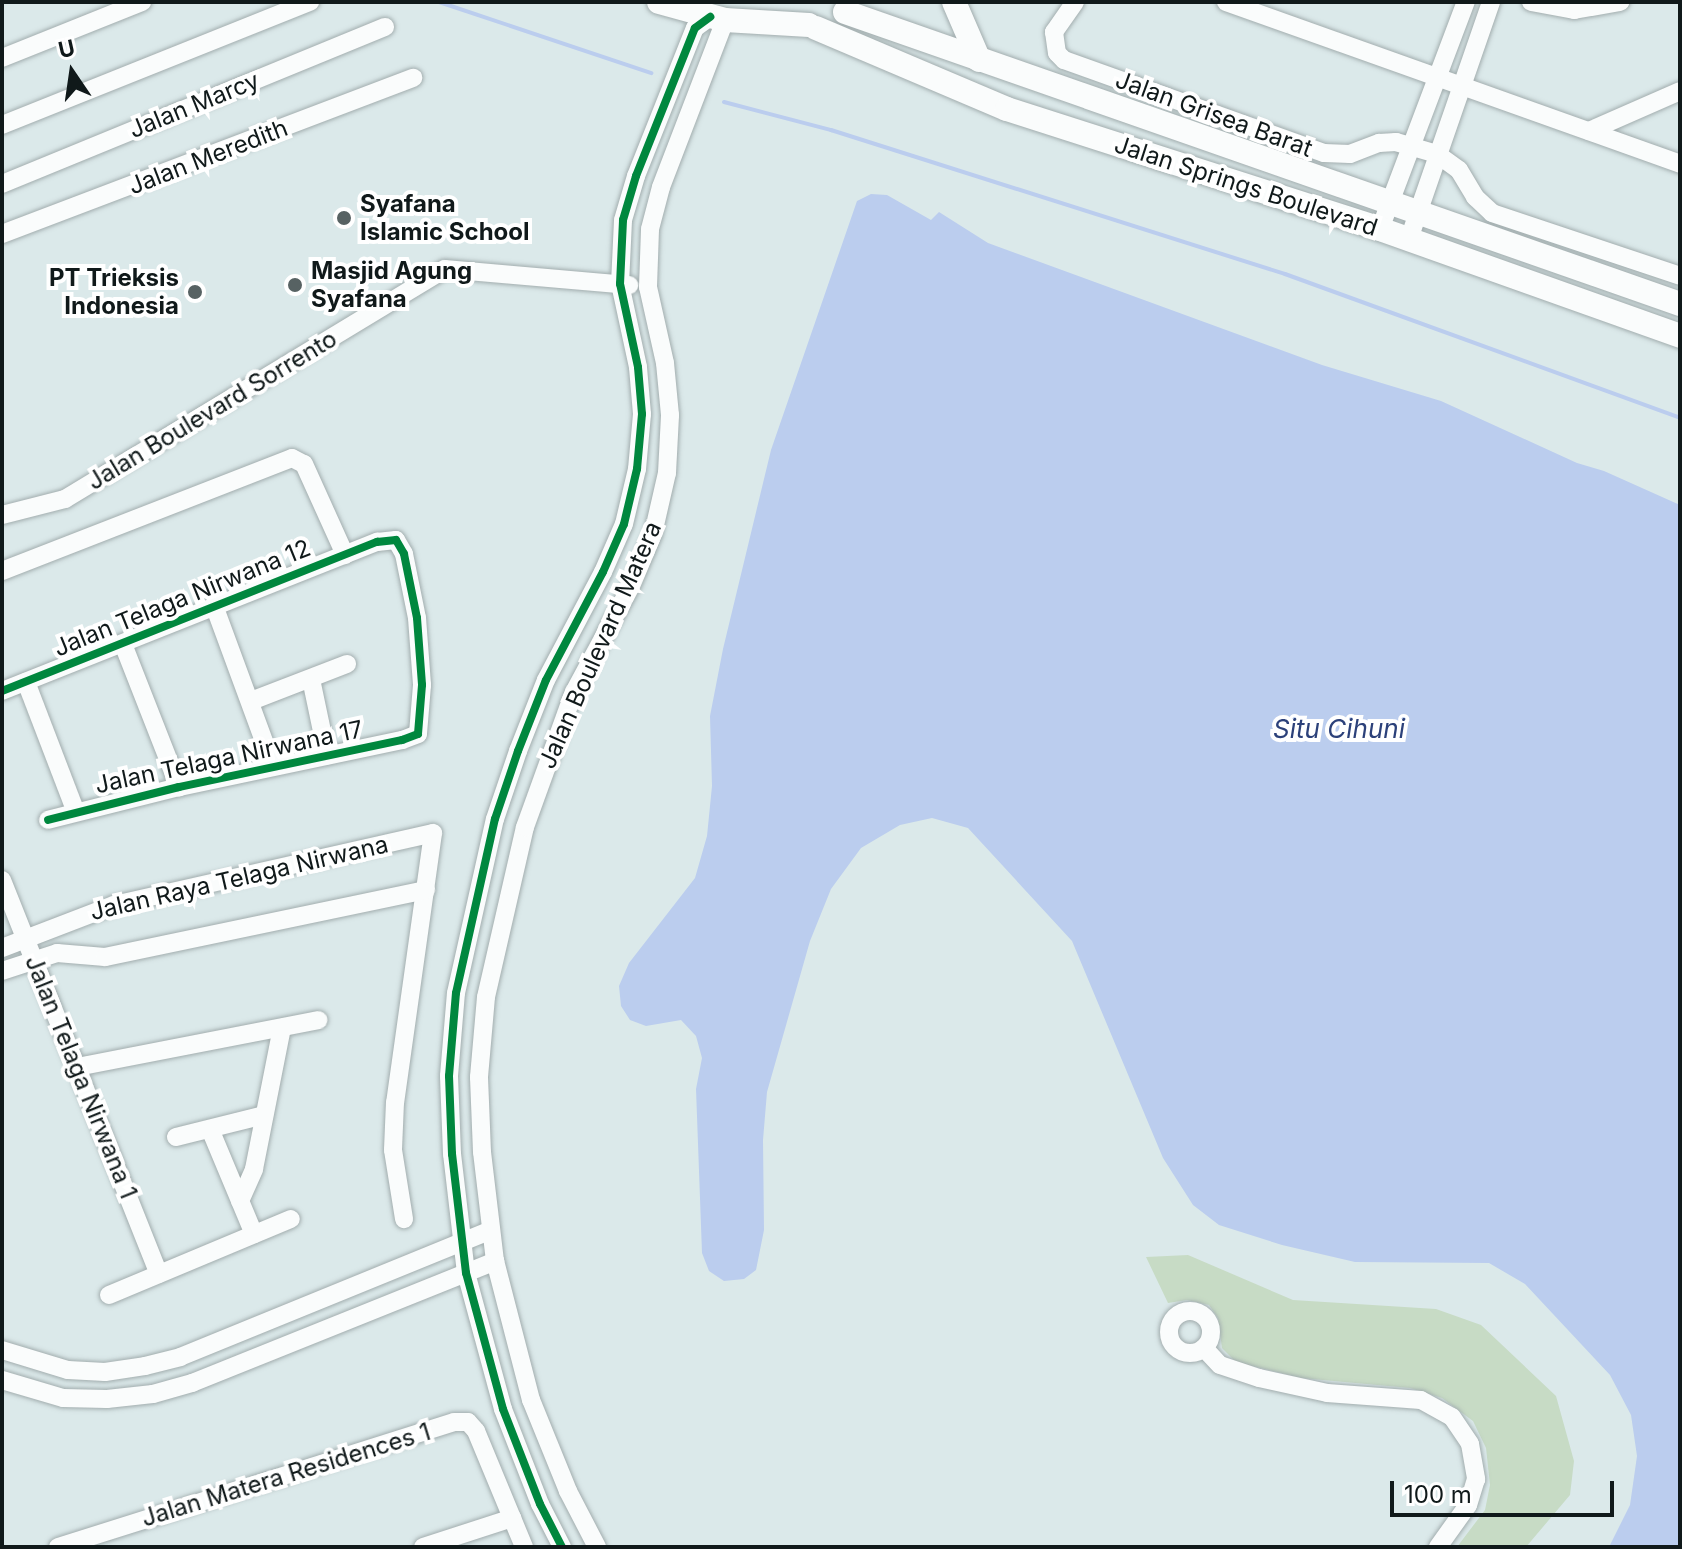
<!DOCTYPE html>
<style>
body{margin:0}
#map{position:relative;width:1682px;height:1549px;overflow:hidden;background:#dbe9ea;font-family:Inter,sans-serif}
div>[style]{position:absolute}
[style*='--x']{left:calc(var(--x)*1px);top:calc(var(--y)*1px);width:calc(var(--w)*1px);rotate:calc(var(--a)*1deg)}
.green>*{inset:0;background:#c7dbc5}
.water>*{inset:0;background:#bbcdee}
.stream>*{height:4px;margin:-2px;padding:0 2px;transform-origin:2px;border-radius:2px;background:#bbcdee}
.roads{filter:drop-shadow(0 0 2px #a2adae) drop-shadow(0 0 2px #a2adae)}
.minor>*{height:18px;margin:-9px;padding:0 9px;transform-origin:9px;border-radius:9px;background:#fafcfc}
.minor>.ring{margin:-9px;padding:0;box-sizing:content-box;background:none;border:18px solid #fafcfc;border-radius:50%}
.secondary>*{height:24px;margin:-12px;padding:0 12px;transform-origin:12px;border-radius:12px;background:#fafcfc}
.cycleway>*{height:8px;margin:-4px;padding:0 4px;transform-origin:4px;border-radius:4px;background:#00873e}
.dots>*{width:22px;height:22px;translate:-50% -50%;box-sizing:border-box;border:4px solid #fff;border-radius:50%}
span{translate:-50% -50%;white-space:nowrap;text-align:center;line-height:1.15;-webkit-text-stroke:8px #fff;paint-order:stroke}
.street-label{font-size:24px;color:#10191a}
.poi-label{font-size:24px;color:#10191a;font-weight:700}
.left{translate:0 -50%;text-align:left}
.right{translate:-100% -50%;text-align:right}
.water-label{font-size:26px;color:#2c417a;font-style:italic}
.frame{position:absolute;inset:0;border:4px solid #10191a;pointer-events:none}
.north{position:absolute;left:32px;top:32px;width:80px;height:80px;-webkit-text-stroke:6px #fff;paint-order:stroke;rotate:347deg;font-size:22px;font-weight:700;line-height:32px;text-align:center;color:#10191a}
.north::after{content:'';display:block;margin:auto;width:28px;height:36px;background:#10191a;clip-path:polygon(50% 0,100% 100%,50% 72%,0 100%)}
.scale{position:absolute;left:1390px;top:1481px;width:224px;height:36px;box-sizing:border-box;border:4px solid #10191a;border-top:0;padding-left:10px;font-size:24px;line-height:28px;white-space:nowrap;color:#10191a;-webkit-text-stroke:6px #fff;paint-order:stroke}
</style>
<div id="map">
<div class="green">
<i style="clip-path:polygon(1188px 1255px,1293px 1300px,1436px 1309px,1481px 1325px,1556px 1396px,1574px 1461px,1570px 1495px,1526px 1547px,1457px 1547px,1485px 1510px,1490px 1485px,1486px 1448px,1473px 1421px,1442px 1398px,1410px 1388px,1301px 1378px,1236px 1362px,1222px 1348px,1218px 1318px,1209px 1305px,1187px 1300px,1168px 1303px,1146px 1257px)"></i>
</div>
<div class="water">
<i style="clip-path:polygon(871px 194px,887px 195px,931px 220px,939px 212px,988px 243px,1322px 365px,1441px 401px,1577px 463px,1604px 471px,1680px 505px,1680px 1547px,1609px 1547px,1630px 1505px,1637px 1456px,1631px 1415px,1610px 1375px,1525px 1284px,1489px 1263px,1355px 1262px,1282px 1245px,1219px 1225px,1193px 1205px,1163px 1158px,1072px 941px,968px 828px,932px 818px,900px 825px,861px 848px,831px 889px,810px 941px,767px 1092px,763px 1140px,764px 1230px,756px 1270px,744px 1279px,724px 1281px,709px 1271px,702px 1253px,696px 1089px,702px 1058px,696px 1036px,681px 1020px,646px 1026px,630px 1020px,621px 1006px,619px 986px,629px 963px,695px 878px,707px 836px,712px 786px,710px 716px,723px 649px,771px 450px,857px 201px)"></i>
</div>
<div class="stream">
<i style="--x:439;--y:2;--w:224;--a:18.5"></i>
<i style="--x:724;--y:102;--w:111;--a:14.7"></i>
<i style="--x:831;--y:130;--w:476;--a:17.6"></i>
<i style="--x:1285;--y:274;--w:420;--a:20"></i>
</div>
<div class="roads">
<div class="minor">
<i style="--x:1075;--y:2;--w:37;--a:125"></i>
<i style="--x:1054;--y:32;--w:21;--a:82"></i>
<i style="--x:1057;--y:53;--w:10;--a:45"></i>
<i style="--x:1064;--y:60;--w:276;--a:19.7"></i>
<i style="--x:1324;--y:153;--w:26;--a:2"></i>
<i style="--x:1350;--y:154;--w:31;--a:-21"></i>
<i style="--x:1379;--y:143;--w:17;--a:-3"></i>
<i style="--x:1396;--y:142;--w:43;--a:16.3"></i>
<i style="--x:1437;--y:154;--w:27;--a:36"></i>
<i style="--x:1459;--y:170;--w:31;--a:59"></i>
<i style="--x:1475;--y:197;--w:23;--a:43"></i>
<i style="--x:1492;--y:213;--w:198;--a:18.5"></i>
<i style="--x:1226;--y:2;--w:482;--a:19.6"></i>
<i style="--x:1531;--y:2;--w:44;--a:10.5"></i>
<i style="--x:1574;--y:10;--w:47;--a:-9.9"></i>
<i style="--x:2;--y:58;--w:151;--a:-21.8"></i>
<i style="--x:2;--y:125;--w:332;--a:-21.8"></i>
<i style="--x:1589;--y:131;--w:99;--a:-23.7"></i>
<i style="--x:2;--y:184;--w:414;--a:-22.3"></i>
<i style="--x:1380;--y:229;--w:243;--a:-69.3"></i>
<i style="--x:2;--y:234;--w:440;--a:-20.8"></i>
<i style="--x:1409;--y:239;--w:251;--a:-70.9"></i>
<i style="--x:2;--y:515;--w:65;--a:-14.3"></i>
<i style="--x:65;--y:499;--w:444;--a:-31.2"></i>
<i style="--x:445;--y:269;--w:185;--a:5"></i>
<i style="--x:2;--y:571;--w:311;--a:-21.3"></i>
<i style="--x:292;--y:458;--w:13;--a:27"></i>
<i style="--x:304;--y:464;--w:100;--a:65.7"></i>
<i style="--x:215;--y:608;--w:168;--a:69.8"></i>
<i style="--x:123;--y:644;--w:154;--a:68.6"></i>
<i style="--x:311;--y:679;--w:78;--a:78.1"></i>
<i style="--x:26;--y:682;--w:139;--a:69"></i>
<i style="--x:2;--y:691;--w:404;--a:-21.7"></i>
<i style="--x:377;--y:542;--w:19;--a:-6"></i>
<i style="--x:396;--y:540;--w:16;--a:60"></i>
<i style="--x:404;--y:554;--w:65;--a:78.5"></i>
<i style="--x:417;--y:618;--w:67;--a:85.7"></i>
<i style="--x:422;--y:685;--w:49;--a:94.7"></i>
<i style="--x:418;--y:734;--w:17;--a:159"></i>
<i style="--x:402;--y:740;--w:228;--a:168.1"></i>
<i style="--x:179;--y:787;--w:135;--a:165.9"></i>
<i style="--x:251;--y:701;--w:103;--a:-21.1"></i>
<i style="--x:2;--y:880;--w:424;--a:68.3"></i>
<i style="--x:2;--y:948;--w:120;--a:-21"></i>
<i style="--x:114;--y:905;--w:327;--a:-12.7"></i>
<i style="--x:433;--y:833;--w:272;--a:98"></i>
<i style="--x:395;--y:1102;--w:48;--a:92.4"></i>
<i style="--x:393;--y:1150;--w:70;--a:80.9"></i>
<i style="--x:2;--y:971;--w:58;--a:-18.1"></i>
<i style="--x:57;--y:953;--w:48;--a:4.8"></i>
<i style="--x:105;--y:957;--w:328;--a:-11.8"></i>
<i style="--x:77;--y:1067;--w:246;--a:-11"></i>
<i style="--x:210;--y:1129;--w:114;--a:67.3"></i>
<i style="--x:176;--y:1137;--w:91;--a:-14"></i>
<i style="--x:240;--y:1201;--w:35;--a:-66"></i>
<i style="--x:254;--y:1169;--w:144;--a:-78.8"></i>
<i style="--x:109;--y:1295;--w:197;--a:-22.7"></i>
<i class="ring" style="left:1169px;top:1311px;width:24px;height:24px"></i>
<i style="--x:1204;--y:1348;--w:23;--a:47"></i>
<i style="--x:1220;--y:1365;--w:41;--a:18.4"></i>
<i style="--x:1259;--y:1378;--w:70;--a:12.4"></i>
<i style="--x:1327;--y:1393;--w:94;--a:4.3"></i>
<i style="--x:1421;--y:1400;--w:35;--a:29"></i>
<i style="--x:1452;--y:1417;--w:32;--a:56"></i>
<i style="--x:1470;--y:1444;--w:36;--a:80"></i>
<i style="--x:1476;--y:1479;--w:27;--a:107"></i>
<i style="--x:1468;--y:1505;--w:52;--a:125.5"></i>
<i style="--x:2;--y:1350;--w:69;--a:16.9"></i>
<i style="--x:68;--y:1370;--w:37;--a:3"></i>
<i style="--x:105;--y:1372;--w:40;--a:-8.5"></i>
<i style="--x:145;--y:1366;--w:36;--a:-14"></i>
<i style="--x:180;--y:1357;--w:336;--a:-22.2"></i>
<i style="--x:2;--y:1380;--w:64;--a:16.4"></i>
<i style="--x:63;--y:1398;--w:44;--a:1.3"></i>
<i style="--x:107;--y:1399;--w:46;--a:-6.2"></i>
<i style="--x:153;--y:1394;--w:41;--a:-15.8"></i>
<i style="--x:192;--y:1383;--w:327;--a:-21.9"></i>
<i style="--x:58;--y:1547;--w:415;--a:-17.5"></i>
<i style="--x:454;--y:1422;--w:14;--a:0"></i>
<i style="--x:468;--y:1422;--w:12;--a:48"></i>
<i style="--x:476;--y:1431;--w:126;--a:67.5"></i>
<i style="--x:423;--y:1547;--w:94;--a:-18"></i>
<i style="--x:562;--y:1547;--w:48;--a:-117.1"></i>
<i style="--x:540;--y:1504;--w:102;--a:-111.3"></i>
<i style="--x:503;--y:1409;--w:141;--a:-105.2"></i>
<i style="--x:466;--y:1273;--w:120;--a:-96.7"></i>
<i style="--x:452;--y:1154;--w:78;--a:-92.2"></i>
<i style="--x:449;--y:1076;--w:83;--a:-85.2"></i>
<i style="--x:456;--y:993;--w:178;--a:-77.4"></i>
<i style="--x:495;--y:819;--w:72;--a:-71.3"></i>
<i style="--x:518;--y:751;--w:76;--a:-68.5"></i>
<i style="--x:546;--y:680;--w:122;--a:-62.2"></i>
<i style="--x:603;--y:572;--w:52;--a:-66.4"></i>
<i style="--x:624;--y:524;--w:57;--a:-76.7"></i>
<i style="--x:637;--y:469;--w:55;--a:-84.8"></i>
<i style="--x:642;--y:414;--w:47;--a:-94.9"></i>
<i style="--x:638;--y:367;--w:85;--a:-102.2"></i>
<i style="--x:620;--y:284;--w:64;--a:-87.3"></i>
<i style="--x:623;--y:220;--w:46;--a:-73.5"></i>
<i style="--x:636;--y:176;--w:159;--a:-68.3"></i>
<i style="--x:695;--y:28;--w:19;--a:-36"></i>
<i style="--x:597;--y:1547;--w:63;--a:-117.4"></i>
<i style="--x:568;--y:1491;--w:98;--a:-112.1"></i>
<i style="--x:531;--y:1400;--w:144;--a:-104.5"></i>
<i style="--x:495;--y:1261;--w:110;--a:-96.8"></i>
<i style="--x:482;--y:1152;--w:75;--a:-92.3"></i>
<i style="--x:479;--y:1077;--w:80;--a:-85"></i>
<i style="--x:486;--y:997;--w:174;--a:-77.1"></i>
<i style="--x:525;--y:827;--w:144;--a:-70.1"></i>
<i style="--x:574;--y:692;--w:120;--a:-61.7"></i>
<i style="--x:631;--y:586;--w:56;--a:-67.1"></i>
<i style="--x:653;--y:534;--w:63;--a:-77.1"></i>
<i style="--x:667;--y:473;--w:58;--a:-87"></i>
<i style="--x:670;--y:415;--w:52;--a:-95.5"></i>
<i style="--x:665;--y:363;--w:78;--a:-102.6"></i>
<i style="--x:648;--y:287;--w:58;--a:-88"></i>
<i style="--x:650;--y:229;--w:43;--a:-75.3"></i>
<i style="--x:661;--y:187;--w:179;--a:-69"></i>
</div>
<div class="secondary">
<i style="--x:659;--y:2;--w:68;--a:15.3"></i>
<i style="--x:725;--y:20;--w:84;--a:3.4"></i>
<i style="--x:954;--y:2;--w:63;--a:66.7"></i>
<i style="--x:845;--y:12;--w:885;--a:19.27"></i>
<i style="--x:816;--y:28;--w:207;--a:23"></i>
<i style="--x:1007;--y:109;--w:392;--a:17.8"></i>
<i style="--x:1380;--y:229;--w:319;--a:19.6"></i>
</div>
</div>
<div class="cycleway">
<i style="--x:2;--y:691;--w:404;--a:-21.7"></i>
<i style="--x:377;--y:542;--w:19;--a:-6"></i>
<i style="--x:396;--y:540;--w:16;--a:60"></i>
<i style="--x:404;--y:554;--w:65;--a:78.5"></i>
<i style="--x:417;--y:618;--w:67;--a:85.7"></i>
<i style="--x:422;--y:685;--w:49;--a:94.7"></i>
<i style="--x:418;--y:734;--w:17;--a:159"></i>
<i style="--x:402;--y:740;--w:228;--a:168.1"></i>
<i style="--x:179;--y:787;--w:135;--a:165.9"></i>
<i style="--x:562;--y:1547;--w:48;--a:-117.1"></i>
<i style="--x:540;--y:1504;--w:102;--a:-111.3"></i>
<i style="--x:503;--y:1409;--w:141;--a:-105.2"></i>
<i style="--x:466;--y:1273;--w:120;--a:-96.7"></i>
<i style="--x:452;--y:1154;--w:78;--a:-92.2"></i>
<i style="--x:449;--y:1076;--w:83;--a:-85.2"></i>
<i style="--x:456;--y:993;--w:178;--a:-77.4"></i>
<i style="--x:495;--y:819;--w:72;--a:-71.3"></i>
<i style="--x:518;--y:751;--w:76;--a:-68.5"></i>
<i style="--x:546;--y:680;--w:122;--a:-62.2"></i>
<i style="--x:603;--y:572;--w:52;--a:-66.4"></i>
<i style="--x:624;--y:524;--w:57;--a:-76.7"></i>
<i style="--x:637;--y:469;--w:55;--a:-84.8"></i>
<i style="--x:642;--y:414;--w:47;--a:-94.9"></i>
<i style="--x:638;--y:367;--w:85;--a:-102.2"></i>
<i style="--x:620;--y:284;--w:64;--a:-87.3"></i>
<i style="--x:623;--y:220;--w:46;--a:-73.5"></i>
<i style="--x:636;--y:176;--w:159;--a:-68.3"></i>
<i style="--x:695;--y:28;--w:19;--a:-36"></i>
</div>
<div class="dots">
<i style="left:344px;top:218px;background:#576263"></i>
<i style="left:295px;top:285px;background:#576263"></i>
<i style="left:195px;top:292px;background:#576263"></i>
</div>
<div class="street-label">
<span style="left:194px;top:105px;rotate:-22deg">Jalan Marcy</span>
<span style="left:1214px;top:114px;rotate:20deg">Jalan Grisea Barat</span>
<span style="left:208px;top:157px;rotate:-21deg">Jalan Meredith</span>
<span style="left:1246px;top:186px;rotate:18deg">Jalan Springs Boulevard</span>
<span style="left:212px;top:410px;rotate:-31deg">Jalan Boulevard Sorrento</span>
<span style="left:182px;top:598px;rotate:-22deg">Jalan Telaga Nirwana 12</span>
<span style="left:600px;top:645px;rotate:-66deg">Jalan Boulevard Matera</span>
<span style="left:229px;top:757px;rotate:-12deg">Jalan Telaga Nirwana 17</span>
<span style="left:239px;top:878px;rotate:-13deg">Jalan Raya Telaga Nirwana</span>
<span style="left:81px;top:1077px;rotate:68deg">Jalan Telaga Nirwana 1</span>
<span style="left:286px;top:1475px;rotate:-17deg">Jalan Matera Residences 1</span>
</div>
<div class="poi-label">
<span class="left" style="left:360px;top:218px">Syafana<br>Islamic School</span>
<span class="left" style="left:311px;top:285px">Masjid Agung<br>Syafana</span>
<span class="right" style="left:179px;top:292px">PT Trieksis<br>Indonesia</span>
</div>
<div class="water-label">
<span style="left:1339px;top:729px">Situ Cihuni</span>
</div>
<div class="frame"></div>
<div class="north">U</div>
<div class="scale">100 m</div>
</div>
